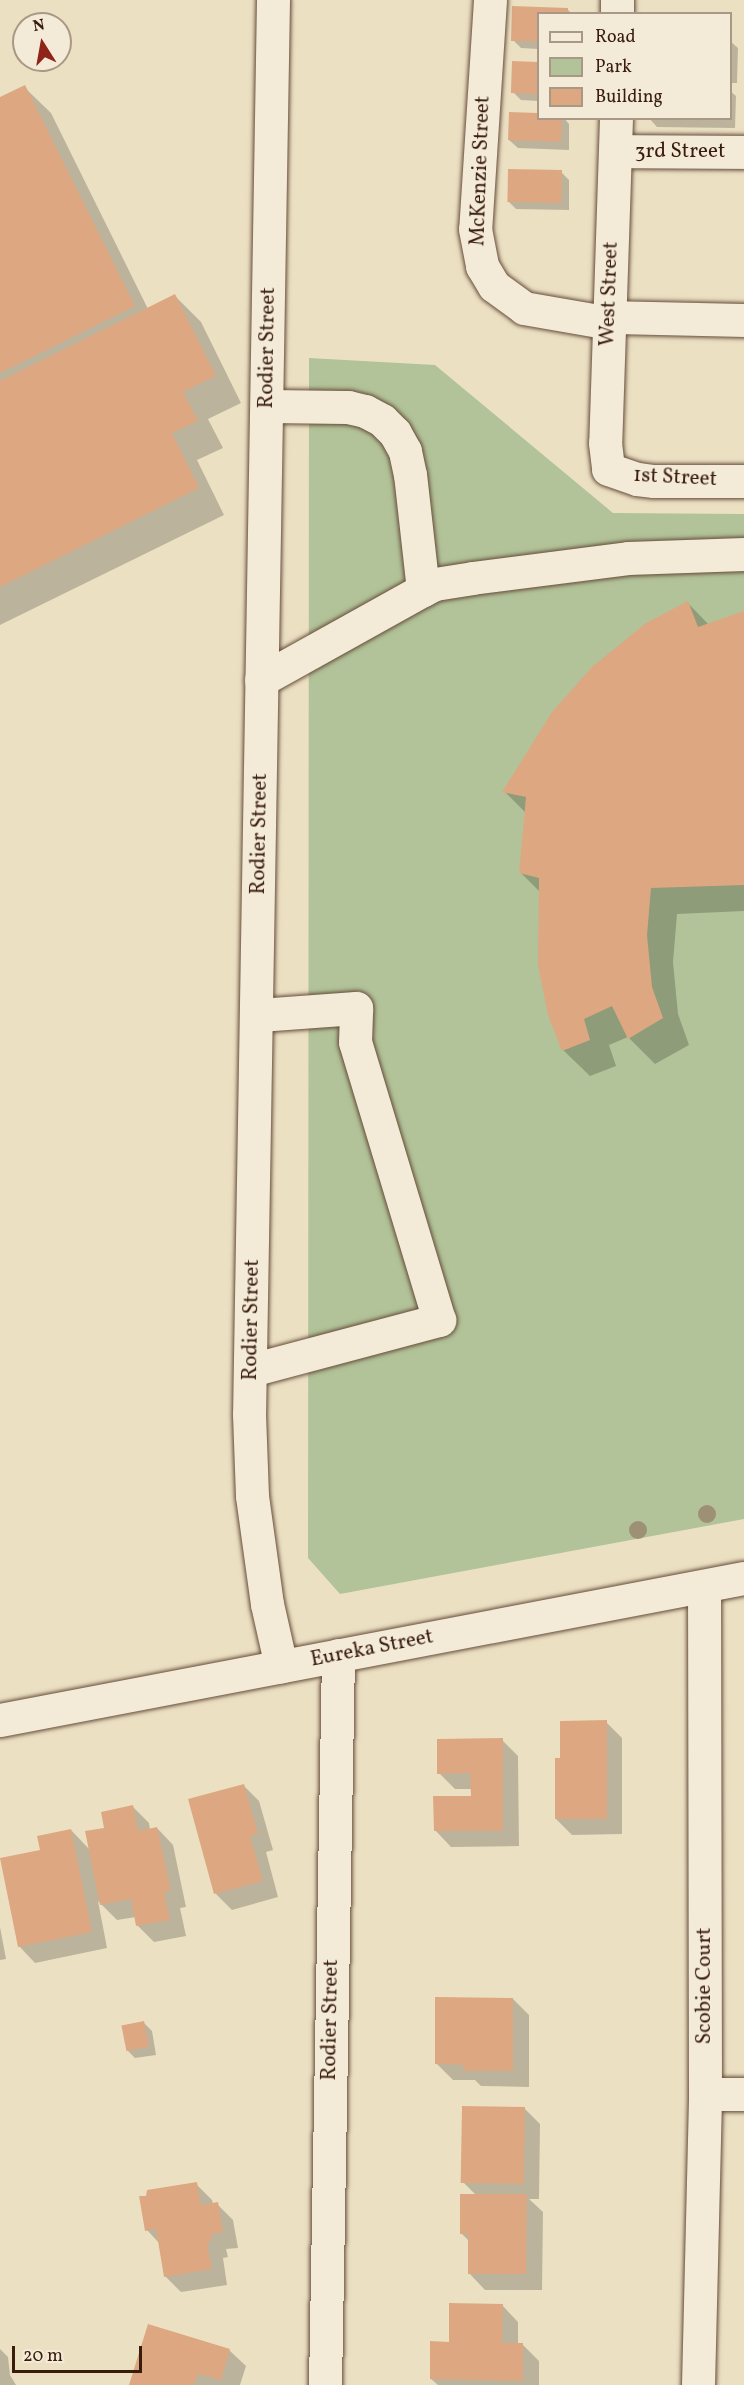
<!DOCTYPE html>
<style>
body{margin:0}
#map{position:relative;width:744px;height:2385px;overflow:hidden;background:#ece0c3;font-family:Vollkorn,serif}
div>[style]{position:absolute}
[style*='--x']{left:calc(var(--x)*1px);top:calc(var(--y)*1px);width:calc(var(--w)*1px);rotate:calc(var(--a)*1deg)}
.green>*{inset:0;background:#b2c399}
.shadow>*{inset:0;background:#0003}
.building>*{inset:0;background:#dda881;transform-origin:0 0}
.roads{filter:drop-shadow(0 0 2px #664d3a) drop-shadow(0 0 2px #664d3a)}
.minor>*{height:33px;margin:-16.5px;padding:0 16.5px;transform-origin:16.5px;border-radius:16.5px;background:#f3ebd8}
.trees>*{width:18px;height:18px;margin:-9px;border-radius:50%;background:#9e9075}
span{translate:-50% -50%;white-space:nowrap;text-align:center;line-height:1.15;-webkit-text-stroke:4.5px #f3ebd8;paint-order:stroke}
.street-label{font-size:21px;color:#3a1c0c}
.legend{position:absolute;left:537px;top:12px;width:195px;height:108px;box-sizing:border-box;background:#f3ebd8;border:2px solid #a99886;margin:0;padding:8px 10px;list-style:none;font-size:18px;color:#3a1c0c}
.legend li{display:flex;align-items:center;gap:12px;height:30px}
.legend b{width:30px;border:2px solid #a99886}
.north{position:absolute;left:12px;top:12px;width:60px;height:60px;box-sizing:border-box;background:#f3ebd8;border:2px solid #a99886;border-radius:50%;rotate:349deg;font-size:16px;font-weight:700;line-height:24px;text-align:center;color:#3a1c0c}
.north::after{content:'';display:block;margin:auto;width:21px;height:27px;background:#8f2418;clip-path:polygon(50% 0,100% 100%,50% 72%,0 100%)}
.scale{position:absolute;left:12px;top:2346px;width:130px;height:27px;box-sizing:border-box;border:3px solid #3a1c0c;border-top:0;padding-left:8px;font-size:18px;line-height:21px;white-space:nowrap;color:#3a1c0c;-webkit-text-stroke:4px #f3ebd8;paint-order:stroke}
</style>
<div id="map">
<div class="green">
<i style="clip-path:polygon(309px 358px,435px 365px,613px 513px,744px 514px,744px 1519px,340px 1594px,308px 1558px)"></i>
</div>
<div class="shadow">
<i style="clip-path:polygon(514px 7px,567px 9px,572px 14px,538px 14px,538px 49px,521px 48px,513px 40px)"></i>
<i style="clip-path:polygon(730px 41px,738px 48px,737px 83px,730px 83px)"></i>
<i style="clip-path:polygon(514px 63px,538px 63px,538px 101px,521px 100px,513px 92px)"></i>
<i style="clip-path:polygon(24px 87px,51px 113px,148px 309px,175px 296px,201px 322px,241px 403px,208px 419px,223px 448px,197px 460px,224px 515px,0 625px,0 99px)"></i>
<i style="clip-path:polygon(730px 91px,736px 96px,735px 128px,657px 127px,649px 118px,730px 118px)"></i>
<i style="clip-path:polygon(510px 114px,538px 115px,538px 118px,564px 118px,569px 124px,569px 150px,518px 148px,509px 140px)"></i>
<i style="clip-path:polygon(561px 172px,569px 180px,569px 210px,516px 209px,508px 201px)"></i>
<i style="clip-path:polygon(688px 603px,709px 625px,744px 612px,744px 911px,677px 914px,673px 962px,678px 1014px,689px 1045px,655px 1064px,628px 1037px,609px 1045px,616px 1066px,590px 1076px,563px 1050px,540px 892px,521px 873px,526px 813px,504px 791px,553px 713px)"></i>
<i style="clip-path:polygon(606px 1722px,622px 1738px,622px 1834px,572px 1835px,556px 1819px,562px 1759px)"></i>
<i style="clip-path:polygon(502px 1740px,518px 1756px,519px 1846px,451px 1847px,435px 1830px,472px 1798px,472px 1789px,455px 1789px,439px 1773px)"></i>
<i style="clip-path:polygon(243px 1785px,259px 1801px,273px 1850px,266px 1852px,278px 1897px,232px 1910px,216px 1894px)"></i>
<i style="clip-path:polygon(133px 1807px,149px 1823px,150px 1830px,157px 1828px,173px 1845px,186px 1907px,180px 1908px,186px 1936px,154px 1942px,138px 1926px,136px 1917px,117px 1920px,98px 1901px,107px 1948px,35px 1963px,19px 1946px,42px 1852px,71px 1830px,90px 1850px,106px 1829px)"></i>
<i style="clip-path:polygon(0 1927px,6px 1959px,0 1960px)"></i>
<i style="clip-path:polygon(513px 1999px,529px 2015px,529px 2087px,481px 2086px,475px 2080px,453px 2080px,437px 2064px)"></i>
<i style="clip-path:polygon(144px 2023px,152px 2031px,156px 2055px,135px 2058px,127px 2050px)"></i>
<i style="clip-path:polygon(524px 2108px,540px 2124px,539px 2199px,529px 2199px,543px 2212px,542px 2290px,485px 2290px,469px 2273px,470px 2242px,462px 2234px,476px 2195px,463px 2182px)"></i>
<i style="clip-path:polygon(196px 2184px,212px 2200px,213px 2204px,217px 2204px,233px 2220px,238px 2248px,226px 2249px,228px 2257px,223px 2258px,227px 2285px,181px 2292px,165px 2276px,159px 2243px,147px 2230px)"></i>
<i style="clip-path:polygon(502px 2305px,518px 2322px,518px 2345px,523px 2345px,539px 2361px,539px 2385px,438px 2385px,431px 2379px,451px 2343px)"></i>
<i style="clip-path:polygon(0 2349px,8px 2357px,10px 2375px,16px 2385px,0 2385px)"></i>
<i style="clip-path:polygon(229px 2350px,246px 2366px,240px 2385px,130px 2385px)"></i>
</div>
<div class="building">
<i style="clip-path:polygon(512px 6px,568px 8px,568px 14px,538px 14px,538px 41px,511px 41px)"></i>
<i style="left:512px;top:61px;width:26px;height:32px;rotate:2deg"></i>
<i style="clip-path:polygon(25px 85px,135px 306px,0 373px,0 97px)"></i>
<i style="clip-path:polygon(509px 112px,538px 113px,538px 118px,562px 118px,561px 142px,508px 140px)"></i>
<i style="left:508px;top:169px;width:54px;height:33px;rotate:1deg"></i>
<i style="clip-path:polygon(175px 294px,216px 376px,183px 392px,198px 421px,172px 433px,199px 488px,0 587px,0 381px)"></i>
<i style="clip-path:polygon(688px 601px,698px 627px,744px 611px,744px 885px,651px 888px,647px 935px,652px 987px,663px 1018px,628px 1039px,612px 1006px,584px 1019px,590px 1040px,562px 1051px,548px 1015px,538px 965px,539px 878px,519px 873px,526px 797px,502px 792px,552px 712px,592px 667px,646px 623px)"></i>
<i style="clip-path:polygon(607px 1720px,607px 1819px,555px 1819px,555px 1758px,560px 1758px,560px 1721px)"></i>
<i style="clip-path:polygon(503px 1738px,503px 1831px,434px 1831px,433px 1796px,471px 1796px,470px 1773px,437px 1774px,437px 1739px)"></i>
<i style="clip-path:polygon(244px 1784px,258px 1834px,250px 1836px,263px 1881px,214px 1894px,188px 1799px)"></i>
<i style="clip-path:polygon(133px 1805px,138px 1831px,157px 1827px,171px 1891px,164px 1892px,170px 1920px,136px 1926px,131px 1899px,100px 1905px,85px 1831px,104px 1828px,101px 1812px)"></i>
<i style="clip-path:polygon(71px 1829px,92px 1932px,18px 1947px,0 1858px,40px 1850px,37px 1836px)"></i>
<i style="clip-path:polygon(435px 1997px,513px 1998px,513px 2071px,463px 2071px,464px 2065px,435px 2064px)"></i>
<i style="left:144px;top:2021px;width:26px;height:23px;rotate:79deg"></i>
<i style="left:462px;top:2106px;width:63px;height:77px;rotate:1deg"></i>
<i style="clip-path:polygon(197px 2182px,201px 2205px,218px 2202px,223px 2232px,211px 2234px,212px 2241px,207px 2242px,212px 2269px,164px 2277px,156px 2229px,145px 2231px,139px 2196px,146px 2196px,147px 2190px)"></i>
<i style="clip-path:polygon(460px 2194px,527px 2194px,526px 2274px,468px 2274px,468px 2234px,460px 2234px)"></i>
<i style="clip-path:polygon(449px 2303px,503px 2304px,502px 2343px,523px 2343px,523px 2381px,430px 2379px,430px 2341px,449px 2342px)"></i>
<i style="clip-path:polygon(148px 2324px,230px 2349px,221px 2380px,198px 2374px,194px 2385px,129px 2385px)"></i>
</div>
<div class="roads">
<div class="minor">
<i style="--x:273;--y:0;--w:1414;--a:90.97"></i>
<i style="--x:249;--y:1414;--w:82;--a:87.9"></i>
<i style="--x:252;--y:1496;--w:109;--a:82.1"></i>
<i style="--x:267;--y:1604;--w:64;--a:77.3"></i>
<i style="--x:490;--y:0;--w:229;--a:93.7"></i>
<i style="--x:475;--y:229;--w:38;--a:79"></i>
<i style="--x:482;--y:266;--w:23;--a:59"></i>
<i style="--x:494;--y:286;--w:37;--a:36"></i>
<i style="--x:524;--y:308;--w:87;--a:9.9"></i>
<i style="--x:617;--y:14;--w:14;--a:-90"></i>
<i style="--x:616;--y:118;--w:325;--a:91.9"></i>
<i style="--x:605;--y:443;--w:26;--a:83"></i>
<i style="--x:608;--y:469;--w:31;--a:19"></i>
<i style="--x:637;--y:479;--w:17;--a:7"></i>
<i style="--x:654;--y:481;--w:90;--a:0"></i>
<i style="--x:615;--y:151;--w:129;--a:0.4"></i>
<i style="--x:610;--y:317;--w:134;--a:1.3"></i>
<i style="--x:423;--y:590;--w:13;--a:-27"></i>
<i style="--x:435;--y:584;--w:37;--a:-9"></i>
<i style="--x:472;--y:578;--w:157;--a:-7.3"></i>
<i style="--x:628;--y:558;--w:116;--a:-2"></i>
<i style="--x:261;--y:680;--w:185;--a:-29.1"></i>
<i style="--x:423;--y:590;--w:116;--a:-96.4"></i>
<i style="--x:410;--y:475;--w:25;--a:-102"></i>
<i style="--x:405;--y:451;--w:21;--a:-119"></i>
<i style="--x:395;--y:433;--w:18;--a:-135"></i>
<i style="--x:382;--y:420;--w:19;--a:-152"></i>
<i style="--x:365;--y:411;--w:17;--a:-167"></i>
<i style="--x:348;--y:407;--w:81;--a:-179.3"></i>
<i style="--x:251;--y:1370;--w:195;--a:-14.9"></i>
<i style="--x:439;--y:1320;--w:290;--a:-106.8"></i>
<i style="--x:355;--y:1042;--w:34;--a:-88"></i>
<i style="--x:356;--y:1008;--w:98;--a:175.9"></i>
<i style="--x:0;--y:1720;--w:757;--a:-10.81"></i>
<i style="--x:705;--y:2094;--w:39;--a:0"></i>
<i style="--x:325;--y:2385;--w:730;--a:-88.98"></i>
<i style="--x:698;--y:2385;--w:291;--a:-88.6"></i>
<i style="--x:705;--y:2094;--w:508;--a:-90.11"></i>
</div>
</div>
<div class="trees">
<i style="left:707px;top:1514px"></i>
<i style="left:638px;top:1530px"></i>
</div>
<div class="street-label">
<span style="left:680px;top:152px">3rd Street</span>
<span style="left:481px;top:171px;rotate:-88deg">McKenzie Street</span>
<span style="left:610px;top:294px;rotate:-88deg">West Street</span>
<span style="left:268px;top:348px;rotate:-89deg">Rodier Street</span>
<span style="left:675px;top:478px;rotate:3deg">1st Street</span>
<span style="left:260px;top:834px;rotate:-89deg">Rodier Street</span>
<span style="left:252px;top:1320px;rotate:-89deg">Rodier Street</span>
<span style="left:372px;top:1649px;rotate:-11deg">Eureka Street</span>
<span style="left:705px;top:1986px;rotate:-90deg">Scobie Court</span>
<span style="left:331px;top:2020px;rotate:-89deg">Rodier Street</span>
</div>
<ul class="legend">
<li><b style="height:8px;background:#f3ebd8"></b>Road</li>
<li><b style="height:16px;background:#b2c399"></b>Park</li>
<li><b style="height:16px;background:#dda881"></b>Building</li>
</ul>
<div class="north">N</div>
<div class="scale">20 m</div>
</div>
